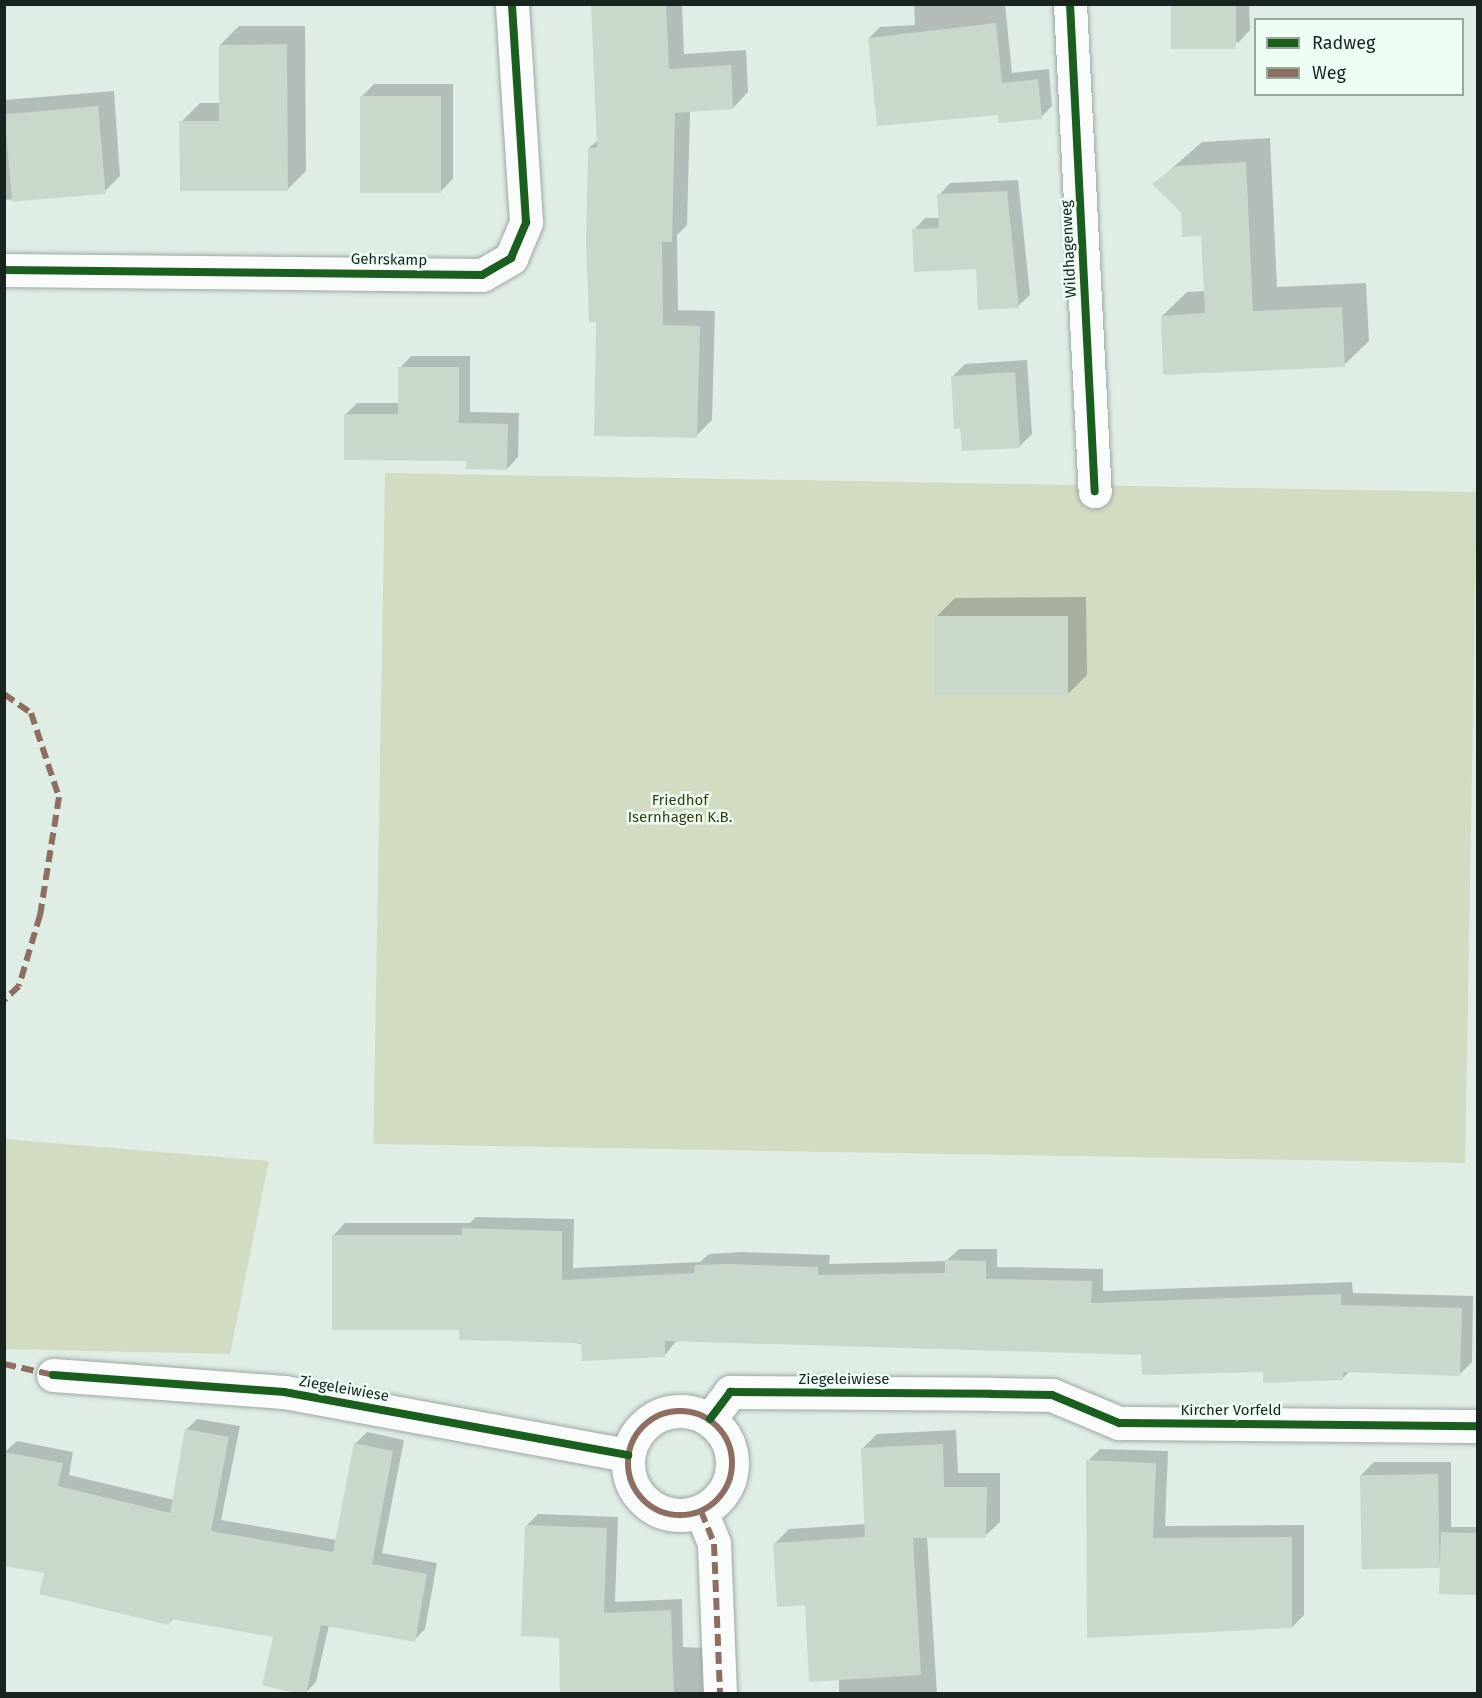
<!DOCTYPE html>
<style>
body{margin:0}
#map{position:relative;width:1482px;height:1698px;overflow:hidden;background:#dfede5;font-family:"Fira Sans",sans-serif}
div>[style]{position:absolute}
[style*='--x']{left:calc(var(--x)*1px);top:calc(var(--y)*1px);width:calc(var(--w)*1px);rotate:calc(var(--a)*1deg)}
.green>*{inset:0;background:#d1dcc3;transform-origin:0 0}
.shadow>*{inset:0;background:#0003}
.building>*{inset:0;background:#cad8cb;transform-origin:0 0}
.roads{filter:drop-shadow(0 0 2px #9da8a1) drop-shadow(0 0 2px #9da8a1)}
.minor>*{height:33px;margin:-16.5px;padding:0 16.5px;transform-origin:16.5px;border-radius:16.5px;background:#fafcfb}
.minor>.ring{margin:-16.5px;padding:0;box-sizing:content-box;background:none;border:33px solid #fafcfb;border-radius:50%}
.quiet>*{height:6px;margin-top:-3px;transform-origin:0;background:repeating-linear-gradient(90deg,#8d6e63 0 12px,transparent 0 18px)}
.quiet>.ring{margin:-3px;padding:0;box-sizing:content-box;background:none;border:6px solid #8d6e63;border-radius:50%}
.cycleway>*{height:8px;margin:-4px;padding:0 4px;transform-origin:4px;border-radius:4px;background:#1b5e20}
span{translate:-50% -50%;white-space:nowrap;text-align:center;line-height:1.15;-webkit-text-stroke:5px #eefef4;paint-order:stroke}
.street-label{font-size:15px;color:#1a241f}
.park-label{font-size:15px;color:#353e11}
.frame{position:absolute;inset:0;border:6px solid #1a241f;pointer-events:none}
.legend{position:absolute;left:1254px;top:18px;width:210px;height:78px;box-sizing:border-box;background:#eefef4;border:2px solid #99a79f;margin:0;padding:8px 10px;list-style:none;font-size:18px;color:#1a241f}
.legend li{display:flex;align-items:center;gap:12px;height:30px}
.legend b{width:30px;border:2px solid #99a79f}
</style>
<div id="map">
<div class="green">
<i style="left:385px;top:473px;width:1092px;height:671px;rotate:1deg"></i>
<i style="clip-path:polygon(5px 1139px,269px 1161px,230px 1354px,5px 1349px)"></i>
</div>
<div class="shadow">
<i style="clip-path:polygon(592px 4px,682px 4px,684px 54px,746px 50px,748px 92px,733px 108px,690px 111px,687px 225px,677px 235px,678px 310px,715px 311px,712px 420px,696px 436px,598px 321px,589px 148px,598px 140px)"></i>
<i style="clip-path:polygon(914px 4px,1005px 4px,1012px 73px,1049px 69px,1052px 106px,1041px 117px,999px 113px,869px 38px,880px 27px,915px 25px)"></i>
<i style="clip-path:polygon(1172px 4px,1249px 4px,1250px 30px,1238px 43px)"></i>
<i style="clip-path:polygon(239px 26px,305px 26px,306px 171px,287px 190px,181px 122px,200px 103px,220px 103px,220px 45px)"></i>
<i style="clip-path:polygon(374px 84px,453px 84px,453px 179px,440px 192px,361px 97px)"></i>
<i style="clip-path:polygon(114px 91px,120px 176px,104px 192px,4px 200px,4px 100px)"></i>
<i style="clip-path:polygon(1270px 138px,1277px 287px,1366px 283px,1369px 341px,1344px 365px,1162px 316px,1187px 292px,1205px 291px,1202px 234px,1154px 184px,1202px 142px)"></i>
<i style="clip-path:polygon(1018px 180px,1030px 295px,1018px 306px,980px 267px,914px 230px,925px 218px,940px 218px,939px 195px,950px 183px)"></i>
<i style="clip-path:polygon(411px 356px,470px 356px,470px 412px,519px 413px,518px 457px,507px 469px,346px 414px,357px 403px,399px 403px,400px 368px)"></i>
<i style="clip-path:polygon(1027px 360px,1032px 434px,1019px 447px,952px 377px,965px 364px)"></i>
<i style="clip-path:polygon(1086px 597px,1087px 675px,1068px 694px,936px 617px,955px 598px)"></i>
<i style="clip-path:polygon(476px 1217px,574px 1219px,573px 1268px,700px 1262px,709px 1254px,741px 1252px,830px 1255px,829px 1264px,946px 1261px,959px 1249px,997px 1249px,997px 1267px,1103px 1269px,1103px 1291px,1352px 1282px,1353px 1293px,1473px 1296px,1472px 1362px,1460px 1374px,1350px 1371px,1343px 1378px,1143px 1354px,677px 1340px,665px 1355px,461px 1328px,333px 1236px,345px 1223px,470px 1223px)"></i>
<i style="clip-path:polygon(197px 1419px,240px 1426px,221px 1520px,337px 1540px,356px 1443px,367px 1432px,404px 1440px,382px 1553px,437px 1563px,425px 1629px,414px 1640px,329px 1625px,316px 1682px,305px 1693px,274px 1636px,174px 1618px,169px 1623px,45px 1572px,5px 1452px,17px 1441px,73px 1452px,69px 1475px,174px 1500px,186px 1430px)"></i>
<i style="clip-path:polygon(956px 1430px,958px 1473px,1000px 1473px,1000px 1522px,985px 1536px,927px 1536px,937px 1694px,839px 1694px,839px 1678px,775px 1543px,789px 1529px,866px 1524px,863px 1448px,877px 1434px)"></i>
<i style="clip-path:polygon(1100px 1449px,1168px 1451px,1165px 1526px,1304px 1525px,1304px 1615px,1292px 1627px,1089px 1637px,1088px 1461px)"></i>
<i style="clip-path:polygon(1374px 1462px,1451px 1462px,1451px 1527px,1478px 1527px,1478px 1593px,1442px 1562px,1438px 1566px,1361px 1475px)"></i>
<i style="clip-path:polygon(538px 1514px,618px 1517px,615px 1602px,682px 1599px,683px 1647px,704px 1648px,703px 1694px,562px 1694px,560px 1636px,526px 1526px)"></i>
</div>
<div class="building">
<i style="clip-path:polygon(591px 4px,666px 4px,669px 69px,731px 65px,733px 109px,675px 113px,672px 242px,662px 242px,663px 325px,700px 326px,697px 438px,594px 436px,596px 322px,589px 322px,586px 242px,588px 148px,597px 148px)"></i>
<i style="left:1171px;top:4px;width:65px;height:45px"></i>
<i style="clip-path:polygon(996px 23px,1002px 83px,1038px 79px,1042px 119px,998px 123px,998px 115px,877px 126px,868px 38px)"></i>
<i style="clip-path:polygon(287px 44px,288px 191px,180px 191px,179px 121px,219px 121px,219px 45px)"></i>
<i style="left:360px;top:96px;width:81px;height:97px"></i>
<i style="left:98px;top:106px;width:88px;height:94px;rotate:85deg"></i>
<i style="clip-path:polygon(1246px 162px,1253px 311px,1342px 307px,1345px 367px,1163px 375px,1161px 316px,1205px 313px,1201px 236px,1182px 237px,1181px 212px,1152px 184px,1176px 166px)"></i>
<i style="clip-path:polygon(1007px 191px,1019px 308px,978px 310px,976px 269px,982px 269px,914px 272px,912px 229px,939px 228px,937px 194px)"></i>
<i style="clip-path:polygon(398px 367px,459px 367px,459px 423px,508px 424px,507px 470px,466px 469px,466px 461px,344px 460px,344px 414px,398px 414px)"></i>
<i style="clip-path:polygon(1015px 372px,1020px 448px,962px 451px,960px 428px,954px 429px,951px 376px)"></i>
<i style="left:1068px;top:616px;width:79px;height:133px;rotate:90deg"></i>
<i style="clip-path:polygon(462px 1228px,562px 1231px,562px 1280px,694px 1273px,695px 1265px,728px 1264px,818px 1267px,818px 1275px,945px 1273px,945px 1260px,986px 1261px,986px 1279px,1092px 1281px,1091px 1303px,1341px 1294px,1341px 1305px,1462px 1308px,1460px 1376px,1343px 1372px,1343px 1380px,1263px 1383px,1263px 1372px,1142px 1375px,1141px 1355px,665px 1341px,665px 1357px,582px 1361px,581px 1343px,459px 1340px,459px 1330px,332px 1330px,332px 1235px,462px 1235px)"></i>
<i style="clip-path:polygon(185px 1429px,229px 1437px,211px 1531px,333px 1552px,354px 1443px,393px 1451px,372px 1564px,427px 1574px,415px 1642px,321px 1625px,306px 1694px,299px 1694px,262px 1685px,273px 1637px,171px 1619px,169px 1625px,39px 1594px,44px 1573px,4px 1566px,4px 1452px,63px 1463px,58px 1486px,170px 1513px)"></i>
<i style="clip-path:polygon(943px 1444px,944px 1487px,987px 1487px,986px 1538px,913px 1538px,921px 1675px,809px 1682px,805px 1605px,777px 1607px,773px 1543px,865px 1537px,861px 1448px)"></i>
<i style="clip-path:polygon(1086px 1460px,1156px 1463px,1153px 1538px,1292px 1537px,1292px 1628px,1087px 1638px)"></i>
<i style="left:1438px;top:1474px;width:94px;height:78px;rotate:89deg"></i>
<i style="clip-path:polygon(525px 1525px,607px 1528px,604px 1613px,671px 1610px,674px 1694px,560px 1694px,559px 1638px,521px 1636px)"></i>
<i style="left:1441px;top:1532px;width:37px;height:62px;rotate:2deg"></i>
</div>
<div class="roads">
<div class="minor">
<i style="--x:1070;--y:4;--w:488;--a:87.1"></i>
<i style="--x:4;--y:270;--w:478;--a:0.6"></i>
<i style="--x:482;--y:275;--w:34;--a:-30"></i>
<i style="--x:511;--y:258;--w:39;--a:-67"></i>
<i style="--x:526;--y:222;--w:218;--a:-93.7"></i>
<i style="--x:53;--y:1375;--w:232;--a:4.2"></i>
<i style="--x:284;--y:1392;--w:350;--a:10.4"></i>
<i class="ring" style="left:628px;top:1411px;width:71px;height:71px"></i>
<i style="--x:710;--y:1419;--w:34;--a:-53"></i>
<i style="--x:730;--y:1392;--w:261;--a:0.4"></i>
<i style="--x:991;--y:1394;--w:61;--a:0.9"></i>
<i style="--x:1052;--y:1395;--w:73;--a:22.7"></i>
<i style="--x:1119;--y:1423;--w:359;--a:0.5"></i>
<i style="--x:701;--y:1511;--w:35;--a:68"></i>
<i style="--x:714;--y:1544;--w:150;--a:87.7"></i>
</div>
</div>
<div class="quiet">
<i style="--x:4;--y:694;--w:33;--a:35"></i>
<i style="--x:31;--y:713;--w:89;--a:71.6"></i>
<i style="--x:59;--y:797;--w:120;--a:99.1"></i>
<i style="--x:40;--y:915;--w:74;--a:106.5"></i>
<i style="--x:19;--y:986;--w:21;--a:137"></i>
<i style="--x:4;--y:1364;--w:55;--a:12.5"></i>
<i class="ring" style="left:628px;top:1411px;width:98px;height:98px"></i>
<i style="--x:701;--y:1511;--w:35;--a:68"></i>
<i style="--x:714;--y:1544;--w:150;--a:87.7"></i>
</div>
<div class="cycleway">
<i style="--x:1070;--y:4;--w:488;--a:87.1"></i>
<i style="--x:4;--y:270;--w:478;--a:0.6"></i>
<i style="--x:482;--y:275;--w:34;--a:-30"></i>
<i style="--x:511;--y:258;--w:39;--a:-67"></i>
<i style="--x:526;--y:222;--w:218;--a:-93.7"></i>
<i style="--x:53;--y:1375;--w:232;--a:4.2"></i>
<i style="--x:284;--y:1392;--w:350;--a:10.4"></i>
<i style="--x:710;--y:1419;--w:34;--a:-53"></i>
<i style="--x:730;--y:1392;--w:261;--a:0.4"></i>
<i style="--x:991;--y:1394;--w:61;--a:0.9"></i>
<i style="--x:1052;--y:1395;--w:73;--a:22.7"></i>
<i style="--x:1119;--y:1423;--w:359;--a:0.5"></i>
</div>
<div class="street-label">
<span style="left:1069px;top:249px;rotate:-93deg">Wildhagenweg</span>
<span style="left:389px;top:260px;rotate:1deg">Gehrskamp</span>
<span style="left:844px;top:1380px">Ziegeleiwiese</span>
<span style="left:344px;top:1389px;rotate:10deg">Ziegeleiwiese</span>
<span style="left:1231px;top:1411px">Kircher Vorfeld</span>
</div>
<div class="park-label">
<span style="left:680px;top:809px">Friedhof<br>Isernhagen K.B.</span>
</div>
<div class="frame"></div>
<ul class="legend">
<li><b style="height:8px;background:#1b5e20"></b>Radweg</li>
<li><b style="height:8px;background:#8d6e63"></b>Weg</li>
</ul>
</div>
